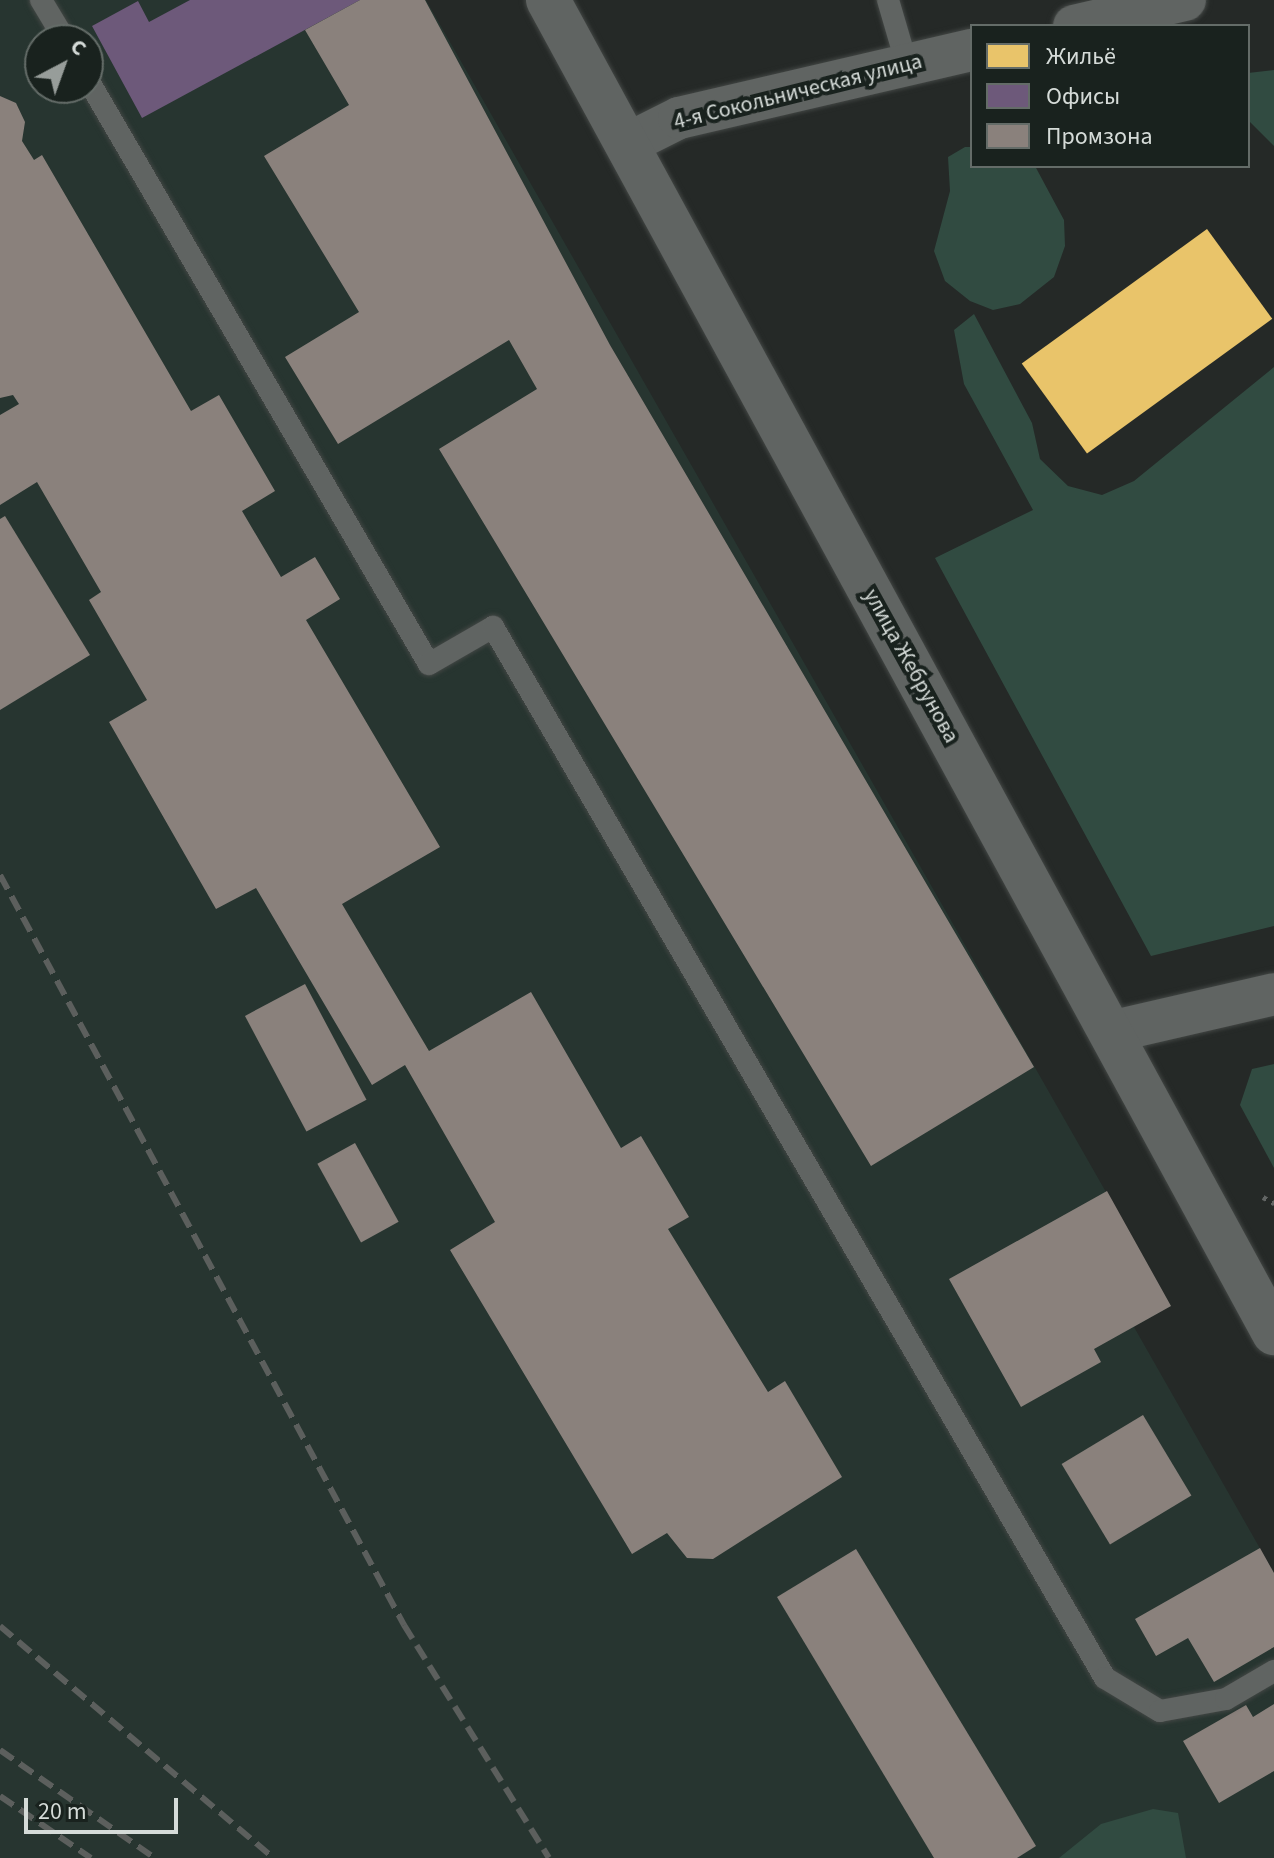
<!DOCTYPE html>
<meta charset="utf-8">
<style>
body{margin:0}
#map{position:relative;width:1274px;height:1858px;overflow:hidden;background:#252927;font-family:"Source Sans 3",sans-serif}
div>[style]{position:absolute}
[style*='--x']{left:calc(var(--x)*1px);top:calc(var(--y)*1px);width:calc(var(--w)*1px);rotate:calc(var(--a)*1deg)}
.built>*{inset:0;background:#273530}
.green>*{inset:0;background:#314b41}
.homes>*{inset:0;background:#e9c46a;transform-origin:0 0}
.offices>*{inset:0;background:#6d597a}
.industry>*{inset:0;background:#8a817c;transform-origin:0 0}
.path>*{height:5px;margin-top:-2.5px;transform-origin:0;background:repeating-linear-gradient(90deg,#626564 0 4px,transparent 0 10px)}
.roads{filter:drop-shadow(0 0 2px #424644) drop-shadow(0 0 2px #424644)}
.lane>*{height:22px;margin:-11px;padding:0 11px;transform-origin:11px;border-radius:11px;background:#606462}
.street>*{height:42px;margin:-21px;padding:0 21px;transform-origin:21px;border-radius:21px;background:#606462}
.secondary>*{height:44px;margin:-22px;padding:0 22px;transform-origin:22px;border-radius:22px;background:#606462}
.rail>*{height:6px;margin-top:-3px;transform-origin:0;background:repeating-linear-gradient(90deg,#5c5f5d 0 16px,transparent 0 24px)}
span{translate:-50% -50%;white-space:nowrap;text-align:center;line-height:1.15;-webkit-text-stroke:8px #19221e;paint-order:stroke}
.street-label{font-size:22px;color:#d5dbd8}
.legend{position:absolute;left:970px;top:24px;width:280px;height:144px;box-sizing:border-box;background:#19221e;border:2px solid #646c68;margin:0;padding:10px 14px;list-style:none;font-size:24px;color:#d5dbd8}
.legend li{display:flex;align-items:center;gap:16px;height:40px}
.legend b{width:40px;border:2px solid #646c68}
.north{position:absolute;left:24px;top:24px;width:80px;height:80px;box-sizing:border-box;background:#19221e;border:2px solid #646c68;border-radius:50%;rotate:41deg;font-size:22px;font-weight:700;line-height:32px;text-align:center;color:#d5dbd8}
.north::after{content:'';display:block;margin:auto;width:28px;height:36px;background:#979d9a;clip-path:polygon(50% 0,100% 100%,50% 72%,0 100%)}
.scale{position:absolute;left:24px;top:1798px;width:154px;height:36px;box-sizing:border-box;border:4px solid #d5dbd8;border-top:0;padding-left:10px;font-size:24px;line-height:28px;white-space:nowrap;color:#d5dbd8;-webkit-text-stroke:6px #19221e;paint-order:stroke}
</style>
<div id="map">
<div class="built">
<i style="clip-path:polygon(evenodd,0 0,426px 0,1171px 1306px,1134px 1327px,1274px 1573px,1274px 1858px,0 1858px,0 0,40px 40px,88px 40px,88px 88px,40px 88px,40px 40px)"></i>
</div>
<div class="green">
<i style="clip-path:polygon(1274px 70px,1274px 146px,1248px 120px,1248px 73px)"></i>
<i style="clip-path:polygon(965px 147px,972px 147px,972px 166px,1035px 166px,1064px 220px,1065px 246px,1054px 277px,1020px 304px,993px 310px,970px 301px,945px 281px,934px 251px,950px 191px,948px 157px)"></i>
<i style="clip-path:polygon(974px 314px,1032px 423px,1040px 459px,1068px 486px,1102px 495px,1134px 481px,1274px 367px,1274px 926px,1151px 956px,935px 558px,1033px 510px,964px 384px,954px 330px)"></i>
<i style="clip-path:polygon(1274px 1064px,1274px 1168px,1240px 1105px,1252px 1069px)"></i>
<i style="clip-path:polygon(1153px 1809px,1178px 1813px,1186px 1858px,1059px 1858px,1101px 1824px)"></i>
</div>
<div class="homes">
<i style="left:1207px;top:229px;width:111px;height:229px;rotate:54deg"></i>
</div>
<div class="offices">
<i style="clip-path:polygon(190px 0,360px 0,142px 118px,92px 26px,138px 1px,149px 22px)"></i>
</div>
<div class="industry">
<i style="clip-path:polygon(360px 0,425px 0,610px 345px,1034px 1067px,871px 1166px,439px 449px,537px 389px,509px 340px,338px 444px,285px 357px,359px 312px,264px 156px,349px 105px,305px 30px)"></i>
<i style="clip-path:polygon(0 96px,16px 103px,25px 122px,22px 141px,34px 160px,42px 155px,191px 411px,219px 395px,275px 491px,242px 511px,281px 577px,315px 557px,340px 599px,306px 620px,440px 847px,342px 904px,429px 1051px,531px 992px,621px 1148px,641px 1136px,689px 1217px,668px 1229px,768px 1392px,785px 1381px,842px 1477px,713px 1559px,687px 1558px,667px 1533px,632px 1554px,450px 1250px,495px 1222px,405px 1065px,372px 1085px,256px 888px,216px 909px,109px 722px,147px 700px,89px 600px,101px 592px,37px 482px,0 505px,0 415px,19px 404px,13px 395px,0 398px)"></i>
<i style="clip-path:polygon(5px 516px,90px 655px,0 710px,0 519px)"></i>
<i style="left:305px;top:984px;width:131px;height:68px;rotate:62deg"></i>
<i style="left:355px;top:1143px;width:90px;height:43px;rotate:61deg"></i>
<i style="clip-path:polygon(1107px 1191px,1171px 1306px,1094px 1349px,1101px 1362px,1021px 1407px,949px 1279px)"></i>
<i style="left:1143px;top:1415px;width:94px;height:95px;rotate:59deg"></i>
<i style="clip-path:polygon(1260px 1548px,1274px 1573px,1274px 1647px,1214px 1682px,1188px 1638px,1156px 1656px,1135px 1619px)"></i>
<i style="clip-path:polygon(856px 1549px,1036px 1846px,1017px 1858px,934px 1858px,777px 1597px)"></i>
<i style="clip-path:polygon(1274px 1704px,1274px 1771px,1219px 1803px,1183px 1741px,1246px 1705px,1253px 1717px)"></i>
</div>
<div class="path">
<i style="--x:1263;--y:1197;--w:13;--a:29"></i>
</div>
<div class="roads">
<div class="lane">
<i style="--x:41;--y:0;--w:47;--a:59"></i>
<i style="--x:888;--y:0;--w:68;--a:73.7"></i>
<i style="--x:88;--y:80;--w:676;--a:59.72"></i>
<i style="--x:429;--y:664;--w:74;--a:-30"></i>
<i style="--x:493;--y:627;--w:1216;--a:59.79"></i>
<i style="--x:1105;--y:1678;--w:64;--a:31"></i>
<i style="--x:1160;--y:1711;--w:67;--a:-10.3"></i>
<i style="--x:1226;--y:1699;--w:56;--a:-30.3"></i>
</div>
<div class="street">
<i style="--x:1074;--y:26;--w:114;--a:-13.2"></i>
<i style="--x:627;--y:144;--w:58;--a:-26.6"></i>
<i style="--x:679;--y:118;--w:301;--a:-13.1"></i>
<i style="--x:1110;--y:1032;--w:168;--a:-13"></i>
</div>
<div class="secondary">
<i style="--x:548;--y:0;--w:1518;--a:61.43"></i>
</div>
</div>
<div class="rail">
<i style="--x:0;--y:875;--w:852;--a:61.69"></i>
<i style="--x:404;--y:1625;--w:274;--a:58.1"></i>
<i style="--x:0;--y:1626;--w:359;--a:40.3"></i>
<i style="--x:0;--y:1750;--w:189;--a:34.9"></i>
<i style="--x:0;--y:1796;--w:110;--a:34.3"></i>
</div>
<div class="street-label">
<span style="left:798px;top:92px;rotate:-14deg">4-я Сокольническая улица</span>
<span style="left:911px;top:666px;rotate:61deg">улица Жебрунова</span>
</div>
<ul class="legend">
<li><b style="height:22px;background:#e9c46a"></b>Жильё</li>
<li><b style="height:22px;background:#6d597a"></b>Офисы</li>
<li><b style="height:22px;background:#8a817c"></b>Промзона</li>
</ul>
<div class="north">С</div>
<div class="scale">20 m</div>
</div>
